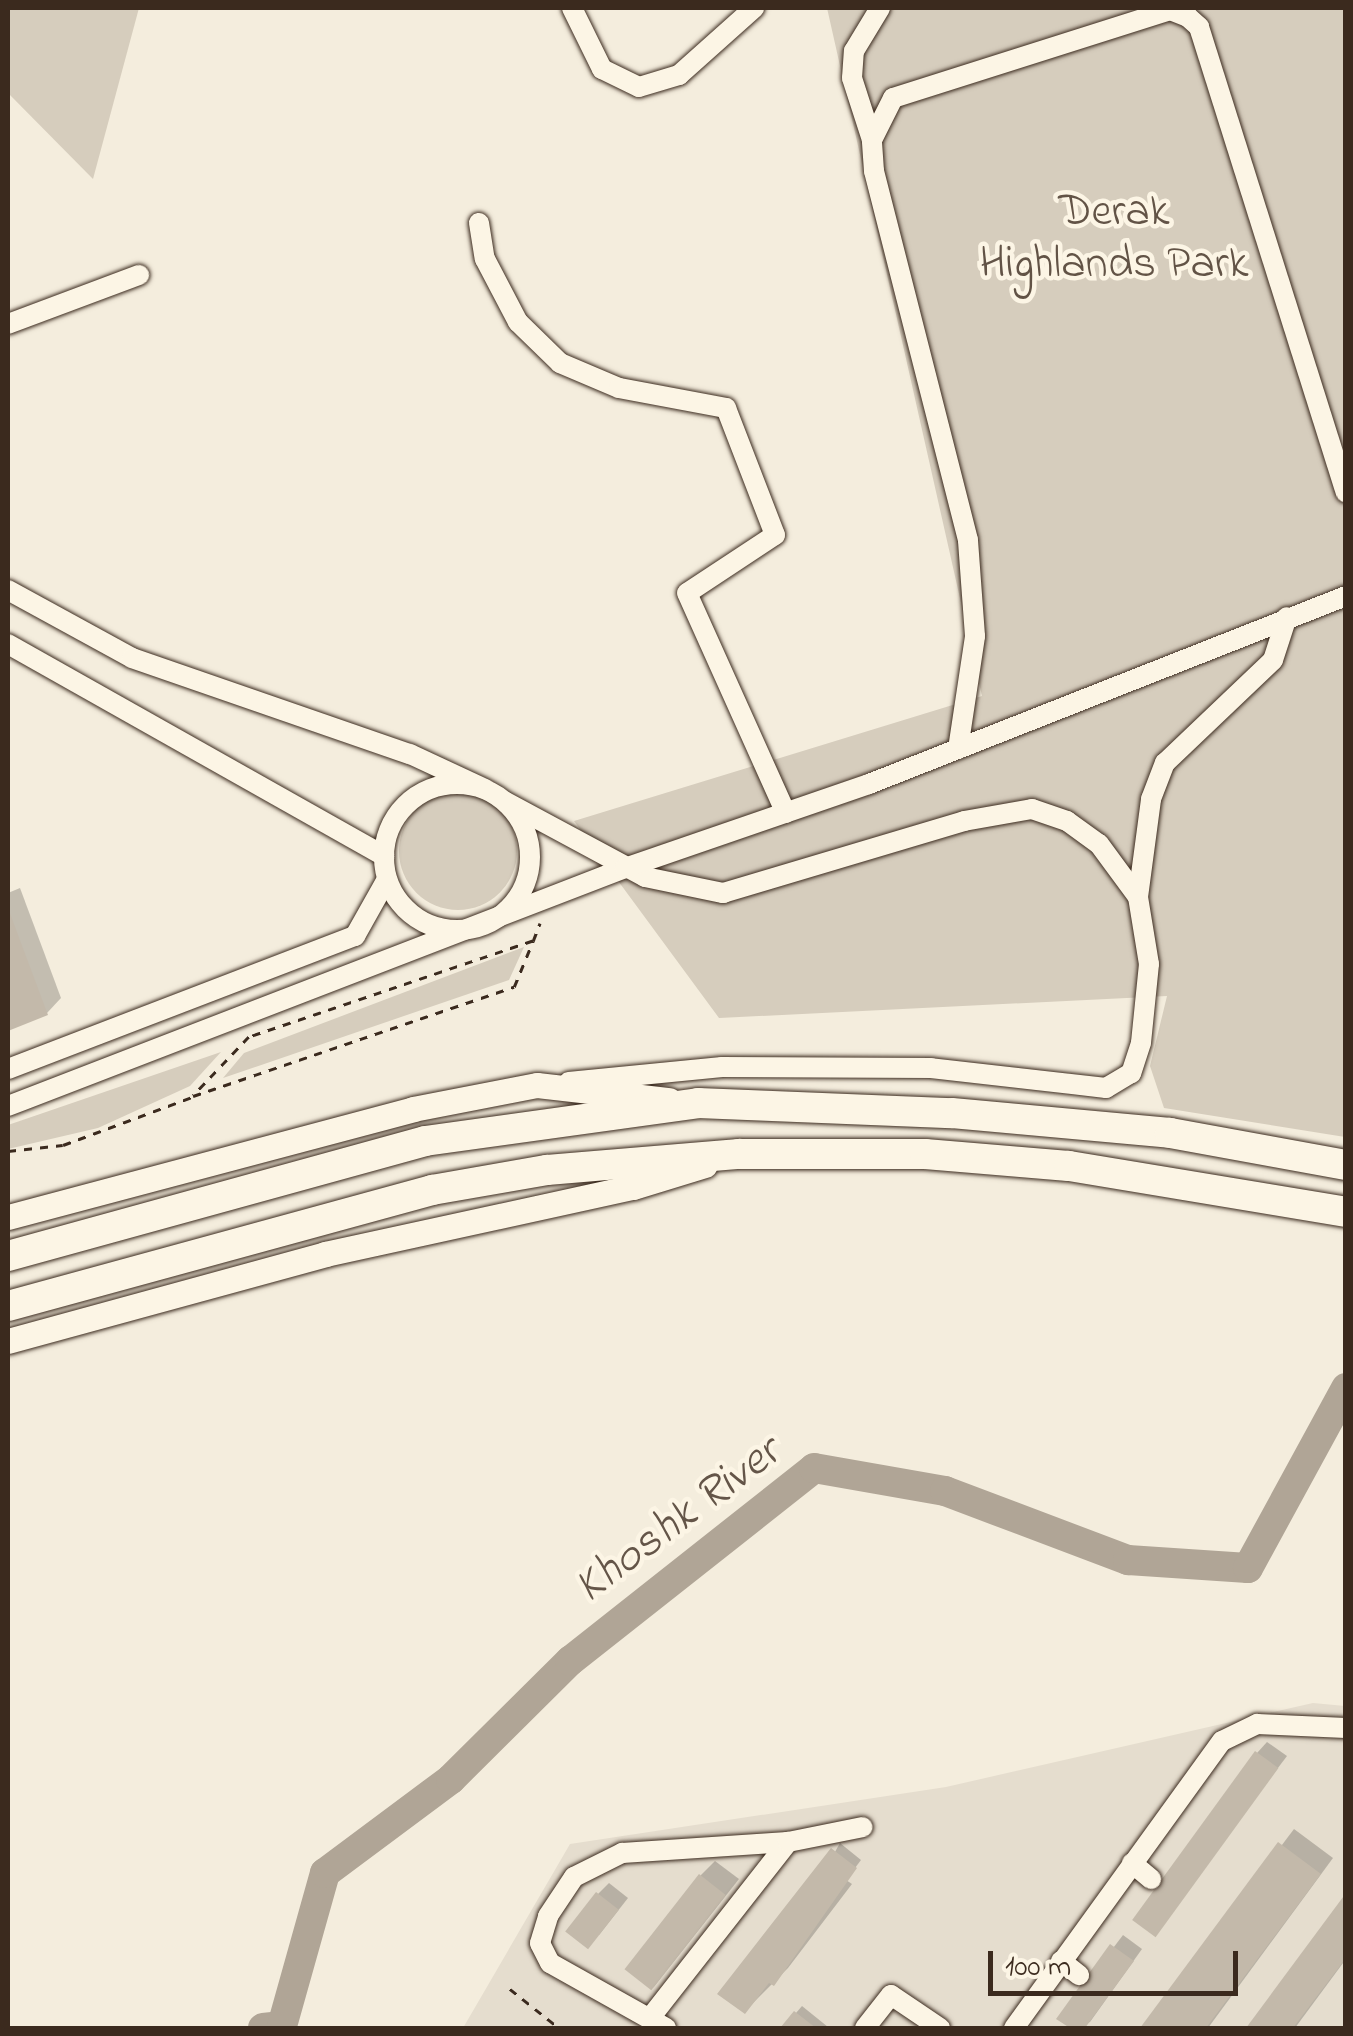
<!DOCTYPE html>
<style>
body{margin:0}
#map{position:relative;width:1353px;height:2036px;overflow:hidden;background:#f4eddd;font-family:"Indie Flower",sans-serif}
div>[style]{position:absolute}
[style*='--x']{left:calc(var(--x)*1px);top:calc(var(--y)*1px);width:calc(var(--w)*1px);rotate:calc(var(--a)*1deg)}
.built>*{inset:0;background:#e5ddce}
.green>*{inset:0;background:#d6cdbd}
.round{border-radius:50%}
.shadow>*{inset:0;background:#0003}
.river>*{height:30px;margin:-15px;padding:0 15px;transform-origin:15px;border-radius:15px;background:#b0a596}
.building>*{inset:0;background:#c3b9aa;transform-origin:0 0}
.path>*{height:2.5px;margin-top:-1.25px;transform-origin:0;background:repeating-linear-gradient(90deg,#3b2a1e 0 8px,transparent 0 16px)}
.roads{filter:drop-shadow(0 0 2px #3b2a1e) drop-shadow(0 0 2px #3b2a1e)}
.minor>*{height:20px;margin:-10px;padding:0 10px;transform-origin:10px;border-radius:10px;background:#fcf5e5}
.minor>.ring{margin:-10px;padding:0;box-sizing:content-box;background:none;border:20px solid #fcf5e5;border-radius:50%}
.major>*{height:25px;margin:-12.5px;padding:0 12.5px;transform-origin:12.5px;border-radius:12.5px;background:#fcf5e5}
.highway>*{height:30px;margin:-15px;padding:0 15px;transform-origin:15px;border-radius:15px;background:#fcf5e5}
span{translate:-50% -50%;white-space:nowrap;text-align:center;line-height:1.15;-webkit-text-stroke:9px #fcf5e5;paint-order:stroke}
.park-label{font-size:45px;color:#625346}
.water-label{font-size:48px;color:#645548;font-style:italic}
.frame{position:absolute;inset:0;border:10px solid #3b2a1e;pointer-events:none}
.scale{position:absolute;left:988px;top:1951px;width:250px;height:45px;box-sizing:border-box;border:5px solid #3b2a1e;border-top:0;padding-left:12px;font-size:30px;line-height:35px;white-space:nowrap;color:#3b2a1e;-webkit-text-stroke:8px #fcf5e5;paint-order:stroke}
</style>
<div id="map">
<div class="built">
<i style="clip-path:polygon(1313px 1703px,1345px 1706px,1345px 2028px,463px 2028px,570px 1844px,946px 1787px)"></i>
</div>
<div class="green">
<i style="clip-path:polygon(8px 8px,139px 8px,93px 179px,8px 93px)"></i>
<i style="clip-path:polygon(827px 8px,1345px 8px,1345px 1137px,1164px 1108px,1150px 1066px,1167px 996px,719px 1018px,574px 821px,982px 696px)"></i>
<i class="round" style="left:399px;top:792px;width:118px;height:118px"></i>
<i style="clip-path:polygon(524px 947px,509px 980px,223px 1078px,244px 1053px)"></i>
<i style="clip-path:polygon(221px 1052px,190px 1086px,98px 1128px,8px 1149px,8px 1125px)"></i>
</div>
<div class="shadow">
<i style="clip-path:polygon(20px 888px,61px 998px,47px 1013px,8px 1028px,8px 893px)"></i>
<i style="clip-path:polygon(1267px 1742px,1287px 1756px,1154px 1933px,1257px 1753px)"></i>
<i style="clip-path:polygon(1294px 1829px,1333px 1858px,1208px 2028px,1143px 2028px)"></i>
<i style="clip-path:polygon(840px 1843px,861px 1860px,846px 1880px,852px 1884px,788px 1968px,745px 2011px)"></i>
<i style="clip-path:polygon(715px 1861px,739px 1879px,653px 1988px,701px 1875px)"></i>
<i style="clip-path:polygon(609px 1883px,628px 1898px,599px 1935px,598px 1894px)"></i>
<i style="clip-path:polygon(1346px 1897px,1346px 1959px,1295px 2028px,1249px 2028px)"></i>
<i style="clip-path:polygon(1123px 1935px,1142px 1949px,1090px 2022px,1074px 2028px,1060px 2018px)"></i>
<i style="clip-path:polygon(802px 2006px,828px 2027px,826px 2028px,783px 2028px)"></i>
</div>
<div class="river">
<i style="--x:263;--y:2028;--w:19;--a:-6"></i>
<i style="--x:282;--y:2026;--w:159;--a:-74.3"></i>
<i style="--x:325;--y:1873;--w:157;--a:-36.7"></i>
<i style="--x:451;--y:1779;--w:168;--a:-44.8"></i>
<i style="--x:570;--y:1661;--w:311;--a:-38.3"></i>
<i style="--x:814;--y:1468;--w:133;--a:10"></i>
<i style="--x:945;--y:1491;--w:196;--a:20.7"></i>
<i style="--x:1128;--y:1560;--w:120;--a:3.8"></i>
<i style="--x:1248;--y:1568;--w:205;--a:-61.4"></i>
</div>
<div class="building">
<i style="clip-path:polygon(8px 908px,48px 1015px,8px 1031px)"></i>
<i style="left:1255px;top:1751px;width:29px;height:209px;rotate:36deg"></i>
<i style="clip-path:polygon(1278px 1842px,1321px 1874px,1206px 2028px,1140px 2028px)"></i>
<i style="clip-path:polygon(831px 1848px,857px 1868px,774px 1986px,769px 1983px,745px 2014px,717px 1994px)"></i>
<i style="left:699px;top:1874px;width:34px;height:121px;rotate:38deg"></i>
<i style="left:596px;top:1892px;width:29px;height:50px;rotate:38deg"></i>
<i style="clip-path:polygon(1346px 1893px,1346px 1958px,1293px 2028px,1246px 2028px)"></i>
<i style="clip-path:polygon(1110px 1944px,1134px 1961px,1085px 2028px,1070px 2028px,1056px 2019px)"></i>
<i style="clip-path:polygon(794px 2011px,816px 2028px,780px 2028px)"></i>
</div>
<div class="path">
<i style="--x:533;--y:941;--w:300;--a:161.3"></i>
<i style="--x:249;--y:1037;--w:81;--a:133.5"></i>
<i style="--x:193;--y:1096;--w:339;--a:-18.8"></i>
<i style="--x:514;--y:987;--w:50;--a:-67.6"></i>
<i style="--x:533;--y:941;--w:19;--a:-69"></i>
<i style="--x:8;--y:1151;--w:55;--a:-6.2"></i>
<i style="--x:63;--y:1145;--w:138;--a:-20.4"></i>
<i style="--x:510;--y:1989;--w:63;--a:38.5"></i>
</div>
<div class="roads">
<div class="minor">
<i style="--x:572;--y:8;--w:68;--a:63.8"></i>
<i style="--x:602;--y:69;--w:41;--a:25.9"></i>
<i style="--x:639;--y:87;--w:42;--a:-16.7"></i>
<i style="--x:679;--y:75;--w:101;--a:-41.8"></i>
<i style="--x:872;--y:140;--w:65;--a:-107.9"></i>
<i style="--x:852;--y:78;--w:27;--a:-86"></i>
<i style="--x:854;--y:51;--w:50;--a:-58.8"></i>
<i style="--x:479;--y:223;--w:36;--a:81"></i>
<i style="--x:485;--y:259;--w:71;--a:62.4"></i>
<i style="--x:518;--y:322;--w:59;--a:44.3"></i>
<i style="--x:560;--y:363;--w:64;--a:23"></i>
<i style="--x:619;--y:388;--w:109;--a:10.6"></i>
<i style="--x:726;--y:408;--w:136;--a:68.9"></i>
<i style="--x:775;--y:535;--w:105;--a:146.6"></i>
<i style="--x:687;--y:593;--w:241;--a:65.8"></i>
<i style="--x:8;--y:324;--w:140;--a:-20.5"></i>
<i style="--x:8;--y:590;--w:141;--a:28.7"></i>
<i style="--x:132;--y:658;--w:294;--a:19.1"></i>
<i style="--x:410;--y:754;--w:83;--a:25"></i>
<i style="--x:8;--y:644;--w:432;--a:29.4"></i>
<i style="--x:958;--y:749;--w:114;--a:-81.4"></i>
<i style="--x:975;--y:636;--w:96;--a:-94.2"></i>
<i style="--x:968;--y:540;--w:381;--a:-104.3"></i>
<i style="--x:874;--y:171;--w:31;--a:-94"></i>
<i style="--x:872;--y:140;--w:47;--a:-63.4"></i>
<i style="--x:893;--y:98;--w:291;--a:-17.6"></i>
<i style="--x:1170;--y:10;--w:19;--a:21"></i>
<i style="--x:1188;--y:17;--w:15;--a:42"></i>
<i style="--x:1199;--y:27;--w:488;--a:72.5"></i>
<i class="ring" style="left:384px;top:784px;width:126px;height:126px"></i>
<i style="--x:506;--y:802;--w:158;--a:28.3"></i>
<i style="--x:645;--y:877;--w:80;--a:11.6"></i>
<i style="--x:723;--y:893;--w:252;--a:-16.6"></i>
<i style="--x:964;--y:821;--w:69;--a:-10"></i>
<i style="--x:1032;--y:809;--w:37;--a:19"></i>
<i style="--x:1067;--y:821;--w:39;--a:36"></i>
<i style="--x:1099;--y:844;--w:66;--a:53.7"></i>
<i style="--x:1138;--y:897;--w:68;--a:80.7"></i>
<i style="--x:1149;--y:964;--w:79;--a:95.8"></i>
<i style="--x:1141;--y:1043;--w:32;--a:108"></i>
<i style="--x:1131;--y:1073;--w:29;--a:149"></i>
<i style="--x:1106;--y:1088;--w:176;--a:-173.5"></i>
<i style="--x:931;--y:1068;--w:209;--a:-179.7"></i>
<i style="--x:722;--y:1067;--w:154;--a:174.4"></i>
<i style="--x:1138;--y:897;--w:99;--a:-82.4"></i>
<i style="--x:1151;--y:799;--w:39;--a:-69"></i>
<i style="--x:1165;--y:763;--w:149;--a:-43.6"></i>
<i style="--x:1273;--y:660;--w:45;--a:-72"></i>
<i style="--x:8;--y:1069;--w:372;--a:-21"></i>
<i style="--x:355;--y:936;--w:65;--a:-60.7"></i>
<i style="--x:8;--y:1106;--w:661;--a:-21.09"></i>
<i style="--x:625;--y:868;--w:258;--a:-19"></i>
<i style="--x:869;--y:784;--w:513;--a:-21.51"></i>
<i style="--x:1132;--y:1863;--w:25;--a:40"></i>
<i style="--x:1061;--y:1961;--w:23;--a:38"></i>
<i style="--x:650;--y:2018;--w:224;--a:-51.9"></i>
<i style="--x:666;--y:2028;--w:133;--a:-150.7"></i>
<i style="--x:550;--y:1963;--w:22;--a:-117"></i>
<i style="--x:540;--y:1943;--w:28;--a:-73"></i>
<i style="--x:548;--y:1916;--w:47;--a:-56.3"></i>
<i style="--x:574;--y:1877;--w:54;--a:-26.6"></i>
<i style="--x:622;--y:1853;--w:166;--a:-3.8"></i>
<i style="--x:788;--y:1842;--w:76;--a:-11.3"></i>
<i style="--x:865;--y:2028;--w:42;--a:-51.8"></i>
<i style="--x:891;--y:1995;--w:59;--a:34"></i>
<i style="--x:1014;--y:2028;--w:354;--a:-54.1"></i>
<i style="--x:1222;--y:1741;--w:39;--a:-26"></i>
<i style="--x:1257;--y:1724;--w:89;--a:2.6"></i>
</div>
<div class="major">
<i style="--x:8;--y:1217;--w:419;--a:-14.9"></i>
<i style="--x:413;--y:1109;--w:126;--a:-11"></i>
<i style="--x:537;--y:1085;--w:133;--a:6.5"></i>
<i style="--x:8;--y:1341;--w:329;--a:-15.3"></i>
<i style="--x:325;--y:1254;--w:315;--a:-12.3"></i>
<i style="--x:633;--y:1187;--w:75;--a:-17"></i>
</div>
<div class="highway">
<i style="--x:8;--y:1256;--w:433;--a:-15.4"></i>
<i style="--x:425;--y:1141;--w:276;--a:-7.9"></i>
<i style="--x:698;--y:1103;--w:254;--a:2.3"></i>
<i style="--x:952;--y:1113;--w:219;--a:5.2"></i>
<i style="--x:1170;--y:1133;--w:179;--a:10.3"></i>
<i style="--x:8;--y:1306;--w:440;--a:-15.3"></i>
<i style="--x:432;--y:1190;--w:117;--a:-9.9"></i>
<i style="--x:547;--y:1170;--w:193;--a:-4.8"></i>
<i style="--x:739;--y:1154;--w:186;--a:0"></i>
<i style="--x:925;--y:1154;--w:144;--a:4.8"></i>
<i style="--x:1069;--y:1166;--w:281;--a:9.4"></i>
</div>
</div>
<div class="park-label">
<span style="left:1114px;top:240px">Derak<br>Highlands Park</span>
</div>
<div class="water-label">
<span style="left:678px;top:1521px;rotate:-37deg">Khoshk River</span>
</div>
<div class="frame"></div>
<div class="scale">100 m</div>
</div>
